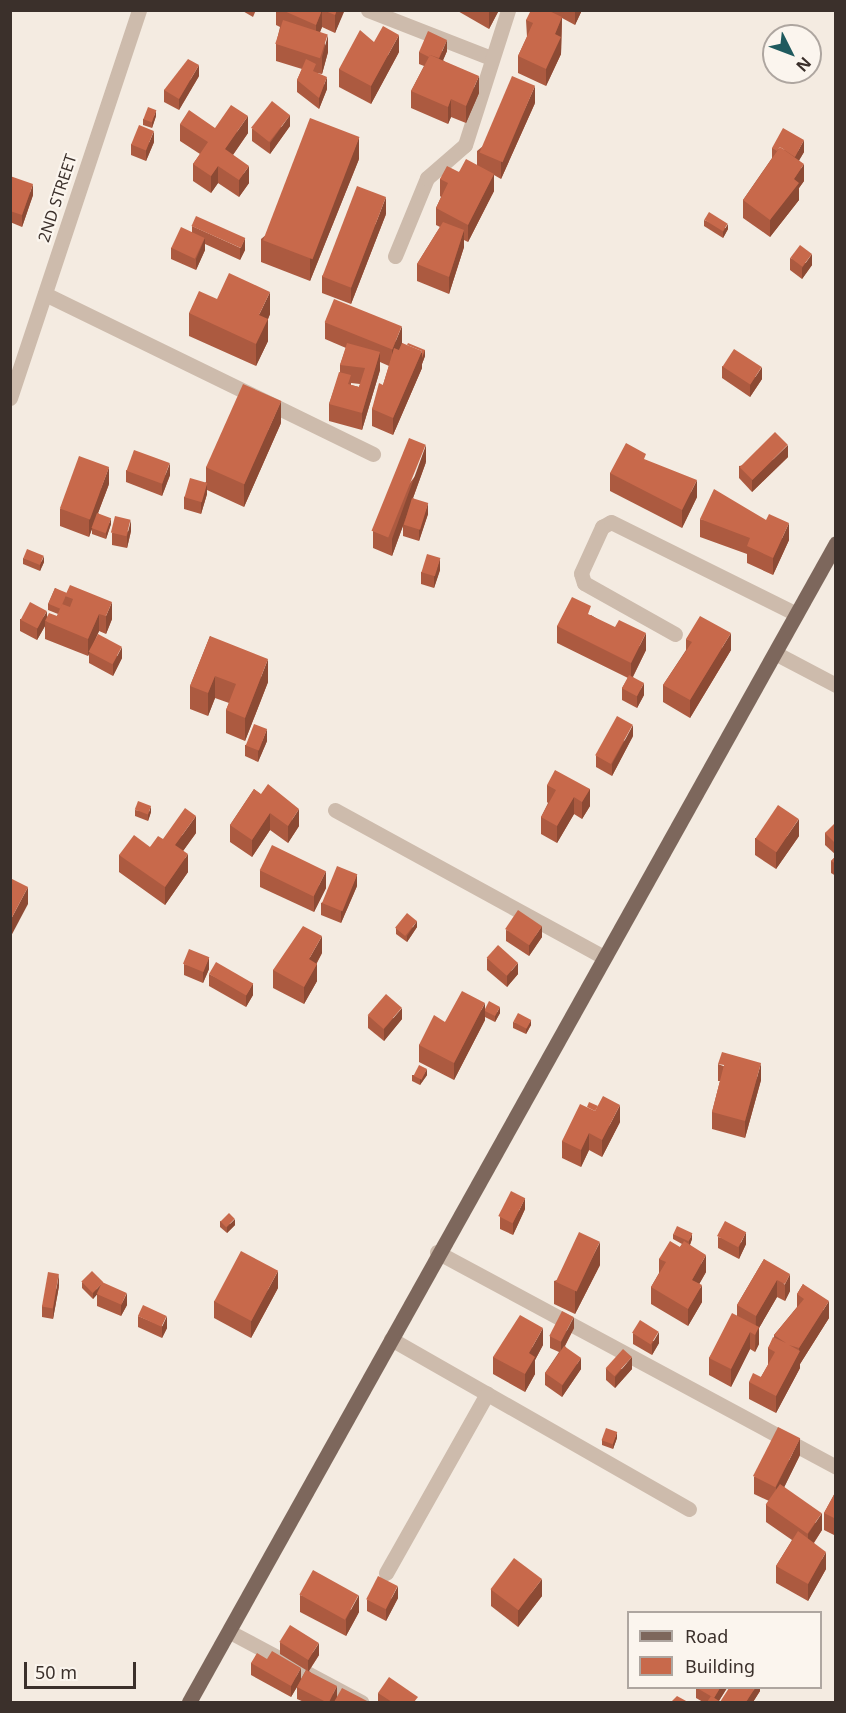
<!DOCTYPE html>
<style>
body{margin:0}
#map{position:relative;width:846px;height:1713px;overflow:hidden;background:#f4ebe1;font-family:"Noto Sans",sans-serif}
div>[style]{position:absolute}
[style*='--x']{left:calc(var(--x)*1px);top:calc(var(--y)*1px);width:calc(var(--w)*1px);rotate:calc(var(--a)*1deg)}
.minor>*{height:15px;margin:-7.5px;padding:0 7.5px;transform-origin:7.5px;border-radius:7.5px;background:#cdbbac}
.major>*{height:15px;margin:-7.5px;padding:0 7.5px;transform-origin:7.5px;border-radius:7.5px;background:#7d675c}
.wall>*{inset:0;background:#ac5a40}
.shaded-wall>*{inset:0;background:#8c4a34}
.building>*{inset:0;background:#c8694b;transform-origin:0 0}
span{translate:-50% -50%;white-space:nowrap;text-align:center;line-height:1.15;-webkit-text-stroke:4.5px #fbf5ee;paint-order:stroke}
.street-label{font-size:16px;color:#3b302b}
.frame{position:absolute;inset:0;border:12px solid #3b302b;pointer-events:none}
.legend{position:absolute;left:627px;top:1611px;width:195px;height:78px;box-sizing:border-box;background:#fbf5ee;border:2px solid #aea6a0;margin:0;padding:8px 10px;list-style:none;font-size:18px;color:#3b302b}
.legend li{display:flex;align-items:center;gap:12px;height:30px}
.legend b{width:30px;border:2px solid #aea6a0}
.north{position:absolute;left:762px;top:24px;width:60px;height:60px;box-sizing:border-box;background:#fbf5ee;border:2px solid #aea6a0;border-radius:50%;rotate:132deg;font-size:16px;font-weight:700;line-height:24px;text-align:center;color:#3b302b}
.north::after{content:'';display:block;margin:auto;width:21px;height:27px;background:#1f5a5e;clip-path:polygon(50% 0,100% 100%,50% 72%,0 100%)}
.scale{position:absolute;left:24px;top:1662px;width:112px;height:27px;box-sizing:border-box;border:3px solid #3b302b;border-top:0;padding-left:8px;font-size:18px;line-height:21px;white-space:nowrap;color:#3b302b;-webkit-text-stroke:4px #fbf5ee;paint-order:stroke}
</style>
<div id="map">
<div class="minor">
<i style="--x:368;--y:10;--w:132;--a:21.3"></i>
<i style="--x:395;--y:256;--w:84;--a:-67.7"></i>
<i style="--x:427;--y:178;--w:50;--a:-41"></i>
<i style="--x:465;--y:145;--w:142;--a:-72.3"></i>
<i style="--x:45;--y:294;--w:365;--a:26"></i>
<i style="--x:10;--y:398;--w:409;--a:-71.6"></i>
<i style="--x:675;--y:634;--w:104;--a:-150.7"></i>
<i style="--x:584;--y:583;--w:10;--a:-107"></i>
<i style="--x:581;--y:573;--w:51;--a:-65.5"></i>
<i style="--x:602;--y:527;--w:10;--a:-29"></i>
<i style="--x:611;--y:522;--w:207;--a:26.4"></i>
<i style="--x:775;--y:653;--w:69;--a:27.7"></i>
<i style="--x:335;--y:810;--w:306;--a:28.7"></i>
<i style="--x:437;--y:1252;--w:453;--a:28.3"></i>
<i style="--x:391;--y:1339;--w:343;--a:29.7"></i>
<i style="--x:386;--y:1573;--w:206;--a:-60.6"></i>
<i style="--x:230;--y:1632;--w:149;--a:28.1"></i>
</div>
<div class="major">
<i style="--x:189;--y:1702;--w:1327;--a:-60.83"></i>
</div>
<div class="wall">
<i style="clip-path:polygon(241px 10px,256px 10px,253px 17px)"></i>
<i style="clip-path:polygon(274px 10px,344px 10px,335px 33px,322px 27px,320px 32px,328px 52px,322px 74px,316px 73px,327px 89px,319px 109px,297px 92px,297px 80px,302px 69px,276px 61px,276px 44px,280px 27px,276px 25px,276px 11px)"></i>
<i style="clip-path:polygon(456px 10px,499px 10px,489px 29px)"></i>
<i style="clip-path:polygon(548px 10px,582px 10px,575px 25px,562px 18px,561px 54px,546px 86px,518px 73px,518px 56px,527px 37px,526px 20px)"></i>
<i style="clip-path:polygon(447px 51px,443px 60px,479px 93px,466px 123px,451px 117px,448px 124px,411px 108px,411px 91px,424px 66px,419px 64px,419px 52px)"></i>
<i style="clip-path:polygon(399px 52px,371px 104px,339px 87px,339px 69px)"></i>
<i style="clip-path:polygon(199px 76px,179px 110px,164px 102px,164px 90px)"></i>
<i style="clip-path:polygon(535px 103px,501px 179px,494px 175px,494px 191px,468px 242px,464px 240px,464px 247px,449px 294px,417px 281px,417px 264px,440px 227px,436px 225px,436px 208px,441px 197px,440px 196px,440px 179px,477px 165px,477px 151px)"></i>
<i style="clip-path:polygon(156px 116px,152px 128px,143px 125px,143px 119px)"></i>
<i style="clip-path:polygon(180px 124px,248px 133px,233px 155px,249px 183px,239px 197px,218px 183px,211px 193px,193px 181px,193px 164px,200px 154px,180px 141px)"></i>
<i style="clip-path:polygon(290px 126px,270px 154px,252px 141px,252px 129px)"></i>
<i style="clip-path:polygon(154px 142px,146px 161px,131px 155px,131px 144px)"></i>
<i style="clip-path:polygon(772px 148px,804px 152px,799px 160px,804px 181px,799px 188px,799px 200px,770px 237px,743px 218px,743px 200px,772px 158px)"></i>
<i style="clip-path:polygon(359px 159px,310px 281px,261px 262px,261px 239px)"></i>
<i style="clip-path:polygon(10px 176px,33px 195px,22px 227px,10px 222px)"></i>
<i style="clip-path:polygon(386px 214px,351px 304px,322px 293px,322px 276px)"></i>
<i style="clip-path:polygon(704px 220px,728px 229px,723px 238px,704px 226px)"></i>
<i style="clip-path:polygon(192px 226px,245px 250px,240px 260px,205px 244px,205px 250px,196px 270px,171px 259px,171px 248px,192px 232px)"></i>
<i style="clip-path:polygon(790px 258px,812px 265px,802px 279px,790px 270px)"></i>
<i style="clip-path:polygon(189px 313px,270px 314px,268px 319px,268px 341px,256px 366px,189px 336px)"></i>
<i style="clip-path:polygon(evenodd,325px 322px,402px 343px,425px 356px,422px 364px,422px 368px,393px 435px,372px 426px,372px 409px,383px 385px,389px 366px,380px 362px,380px 370px,362px 430px,329px 421px,329px 404px,340px 372px,340px 365px,346px 348px,325px 339px,325px 322px,351px 383px,360px 384px,359px 387px,351px 385px,351px 383px)"></i>
<i style="clip-path:polygon(722px 366px,762px 379px,750px 397px,722px 378px)"></i>
<i style="clip-path:polygon(281px 423px,244px 507px,207px 490px,207px 494px,201px 514px,184px 509px,184px 497px,206px 482px,206px 467px)"></i>
<i style="clip-path:polygon(788px 457px,752px 492px,739px 478px,739px 466px)"></i>
<i style="clip-path:polygon(646px 460px,697px 497px,682px 528px,610px 491px,610px 473px)"></i>
<i style="clip-path:polygon(426px 462px,413px 498px,428px 514px,419px 541px,403px 536px,403px 526px,392px 556px,373px 548px,373px 531px)"></i>
<i style="clip-path:polygon(126px 470px,170px 475px,162px 496px,126px 482px)"></i>
<i style="clip-path:polygon(109px 484px,98px 513px,111px 524px,106px 539px,92px 534px,92px 528px,94px 523px,89px 537px,60px 526px,60px 509px)"></i>
<i style="clip-path:polygon(700px 519px,789px 540px,773px 575px,747px 563px,747px 554px,700px 537px)"></i>
<i style="clip-path:polygon(131px 531px,127px 548px,112px 545px,112px 533px)"></i>
<i style="clip-path:polygon(23px 558px,44px 562px,40px 571px,23px 564px)"></i>
<i style="clip-path:polygon(440px 570px,434px 588px,421px 584px,421px 572px)"></i>
<i style="clip-path:polygon(55px 588px,112px 619px,106px 634px,99px 631px,93px 645px,122px 658px,113px 676px,89px 663px,89px 654px,88px 656px,45px 639px,45px 626px,37px 640px,20px 631px,20px 619px,57px 616px,58px 614px,48px 610px,48px 604px)"></i>
<i style="clip-path:polygon(591px 615px,646px 650px,633px 677px,644px 695px,637px 708px,622px 700px,622px 688px,628px 678px,557px 643px,557px 626px)"></i>
<i style="clip-path:polygon(210px 636px,268px 682px,245px 741px,226px 733px,226px 710px,229px 703px,215px 698px,208px 716px,190px 709px,190px 686px)"></i>
<i style="clip-path:polygon(686px 639px,731px 650px,690px 718px,663px 702px,663px 685px,686px 650px)"></i>
<i style="clip-path:polygon(633px 736px,612px 776px,596px 767px,596px 756px)"></i>
<i style="clip-path:polygon(267px 741px,258px 762px,245px 756px,245px 745px)"></i>
<i style="clip-path:polygon(547px 785px,590px 789px,590px 806px,582px 819px,574px 814px,557px 843px,541px 834px,541px 817px,548px 803px,547px 802px)"></i>
<i style="clip-path:polygon(254px 789px,299px 826px,288px 843px,270px 830px,252px 857px,230px 842px,230px 825px)"></i>
<i style="clip-path:polygon(135px 810px,151px 812px,148px 821px,135px 816px)"></i>
<i style="clip-path:polygon(836px 825px,836px 855px,825px 845px,825px 833px)"></i>
<i style="clip-path:polygon(196px 833px,183px 851px,188px 872px,165px 905px,119px 872px,119px 855px,150px 847px,163px 839px)"></i>
<i style="clip-path:polygon(799px 836px,776px 869px,755px 855px,755px 838px)"></i>
<i style="clip-path:polygon(836px 856px,836px 876px,831px 873px,831px 861px)"></i>
<i style="clip-path:polygon(260px 870px,326px 888px,314px 912px,260px 887px)"></i>
<i style="clip-path:polygon(357px 886px,341px 923px,321px 915px,321px 903px)"></i>
<i style="clip-path:polygon(417px 927px,407px 942px,396px 934px,396px 928px)"></i>
<i style="clip-path:polygon(506px 930px,542px 937px,529px 956px,506px 941px)"></i>
<i style="clip-path:polygon(322px 953px,317px 963px,317px 981px,304px 1004px,273px 988px,273px 970px)"></i>
<i style="clip-path:polygon(487px 958px,518px 974px,507px 987px,487px 970px)"></i>
<i style="clip-path:polygon(184px 964px,209px 969px,203px 983px,184px 975px)"></i>
<i style="clip-path:polygon(209px 974px,253px 995px,246px 1007px,209px 986px)"></i>
<i style="clip-path:polygon(485px 1009px,500px 1013px,495px 1022px,485px 1017px,485px 1020px,454px 1080px,419px 1062px,419px 1045px,445px 1022px)"></i>
<i style="clip-path:polygon(368px 1016px,402px 1019px,384px 1041px,368px 1028px)"></i>
<i style="clip-path:polygon(513px 1022px,531px 1025px,526px 1034px,513px 1028px)"></i>
<i style="clip-path:polygon(718px 1064px,761px 1080px,745px 1138px,712px 1129px,712px 1112px,720px 1081px,718px 1081px)"></i>
<i style="clip-path:polygon(412px 1075px,427px 1075px,420px 1085px,412px 1081px)"></i>
<i style="clip-path:polygon(620px 1122px,602px 1157px,589px 1150px,581px 1167px,562px 1158px,562px 1141px)"></i>
<i style="clip-path:polygon(525px 1209px,513px 1235px,500px 1229px,500px 1217px)"></i>
<i style="clip-path:polygon(220px 1221px,235px 1225px,227px 1233px,220px 1227px)"></i>
<i style="clip-path:polygon(673px 1234px,692px 1239px,690px 1245px,706px 1272px,699px 1284px,702px 1302px,688px 1326px,651px 1304px,651px 1287px,659px 1273px,659px 1259px,680px 1247px,682px 1244px,673px 1239px)"></i>
<i style="clip-path:polygon(718px 1237px,746px 1244px,739px 1259px,718px 1248px)"></i>
<i style="clip-path:polygon(764px 1259px,790px 1291px,785px 1301px,777px 1297px,759px 1328px,759px 1344px,755px 1352px,750px 1349px,731px 1387px,709px 1375px,709px 1358px,737px 1316px,737px 1305px)"></i>
<i style="clip-path:polygon(600px 1265px,575px 1314px,554px 1304px,554px 1281px)"></i>
<i style="clip-path:polygon(82px 1282px,127px 1305px,121px 1316px,97px 1306px,97px 1294px,93px 1299px,82px 1288px)"></i>
<i style="clip-path:polygon(803px 1284px,829px 1318px,800px 1364px,800px 1368px,776px 1413px,749px 1399px,749px 1382px,761px 1377px,768px 1365px,768px 1348px,774px 1338px,774px 1335px,797px 1307px,797px 1294px)"></i>
<i style="clip-path:polygon(59px 1286px,53px 1319px,42px 1317px,42px 1306px)"></i>
<i style="clip-path:polygon(278px 1288px,251px 1338px,214px 1318px,214px 1301px)"></i>
<i style="clip-path:polygon(138px 1316px,167px 1328px,162px 1338px,138px 1327px)"></i>
<i style="clip-path:polygon(574px 1328px,565px 1346px,581px 1369px,562px 1397px,545px 1385px,545px 1373px,559px 1352px,550px 1348px,550px 1336px)"></i>
<i style="clip-path:polygon(633px 1333px,659px 1343px,652px 1355px,633px 1344px)"></i>
<i style="clip-path:polygon(543px 1345px,535px 1360px,535px 1374px,525px 1392px,493px 1374px,493px 1357px)"></i>
<i style="clip-path:polygon(606px 1369px,632px 1369px,615px 1388px,606px 1380px)"></i>
<i style="clip-path:polygon(617px 1438px,613px 1449px,602px 1445px,602px 1440px)"></i>
<i style="clip-path:polygon(800px 1455px,784px 1487px,822px 1530px,814px 1543px,826px 1569px,808px 1601px,776px 1583px,776px 1566px,792px 1540px,766px 1522px,766px 1505px,769px 1501px,754px 1494px,754px 1477px)"></i>
<i style="clip-path:polygon(836px 1491px,836px 1536px,824px 1530px,824px 1513px)"></i>
<i style="clip-path:polygon(491px 1589px,542px 1596px,518px 1627px,491px 1606px)"></i>
<i style="clip-path:polygon(300px 1595px,359px 1612px,346px 1636px,300px 1612px)"></i>
<i style="clip-path:polygon(398px 1598px,386px 1621px,367px 1611px,367px 1600px)"></i>
<i style="clip-path:polygon(280px 1642px,319px 1655px,309px 1671px,337px 1697px,369px 1702px,304px 1702px,297px 1699px,297px 1687px,300px 1682px,291px 1697px,251px 1675px,251px 1663px,267px 1659px,301px 1679px,306px 1670px,280px 1654px)"></i>
<i style="clip-path:polygon(696px 1688px,727px 1688px,719px 1701px,720px 1702px,760px 1688px,760px 1691px,753px 1702px,703px 1702px,696px 1698px)"></i>
<i style="clip-path:polygon(378px 1693px,418px 1702px,378px 1702px)"></i>
</div>
<div class="shaded-wall">
<i style="clip-path:polygon(322px 10px,322px 27px,316px 42px,316px 25px)"></i>
<i style="clip-path:polygon(337px 10px,344px 10px,344px 12px,335px 33px,335px 15px)"></i>
<i style="clip-path:polygon(490px 10px,499px 10px,489px 29px,489px 12px)"></i>
<i style="clip-path:polygon(575px 10px,582px 10px,575px 25px)"></i>
<i style="clip-path:polygon(562px 17px,561px 54px,546px 86px,546px 69px,555px 34px)"></i>
<i style="clip-path:polygon(328px 35px,328px 52px,322px 74px,322px 57px)"></i>
<i style="clip-path:polygon(399px 35px,399px 52px,371px 104px,371px 86px)"></i>
<i style="clip-path:polygon(447px 40px,447px 51px,438px 72px,438px 61px)"></i>
<i style="clip-path:polygon(199px 65px,199px 76px,179px 110px,179px 99px)"></i>
<i style="clip-path:polygon(479px 76px,479px 93px,466px 123px,466px 106px)"></i>
<i style="clip-path:polygon(327px 77px,327px 89px,319px 109px,319px 98px)"></i>
<i style="clip-path:polygon(535px 86px,535px 103px,501px 179px,501px 162px)"></i>
<i style="clip-path:polygon(451px 99px,451px 117px,448px 124px,448px 107px)"></i>
<i style="clip-path:polygon(156px 110px,156px 116px,152px 128px,152px 122px)"></i>
<i style="clip-path:polygon(290px 115px,290px 126px,270px 154px,270px 143px)"></i>
<i style="clip-path:polygon(248px 116px,248px 133px,225px 166px,225px 149px)"></i>
<i style="clip-path:polygon(154px 131px,154px 142px,146px 161px,146px 150px)"></i>
<i style="clip-path:polygon(359px 137px,359px 159px,310px 281px,310px 259px)"></i>
<i style="clip-path:polygon(804px 140px,804px 152px,793px 171px,793px 160px)"></i>
<i style="clip-path:polygon(804px 164px,804px 181px,799px 188px,799px 200px,770px 237px,770px 220px,794px 179px)"></i>
<i style="clip-path:polygon(218px 166px,218px 183px,211px 193px,211px 176px)"></i>
<i style="clip-path:polygon(249px 166px,249px 183px,239px 197px,239px 180px)"></i>
<i style="clip-path:polygon(494px 174px,494px 191px,468px 242px,468px 225px)"></i>
<i style="clip-path:polygon(33px 184px,33px 195px,22px 227px,22px 215px)"></i>
<i style="clip-path:polygon(386px 197px,386px 214px,351px 304px,351px 287px)"></i>
<i style="clip-path:polygon(728px 224px,728px 229px,723px 238px,723px 232px)"></i>
<i style="clip-path:polygon(464px 230px,464px 247px,449px 294px,449px 277px)"></i>
<i style="clip-path:polygon(205px 238px,205px 250px,196px 270px,196px 259px)"></i>
<i style="clip-path:polygon(245px 238px,245px 250px,240px 260px,240px 249px)"></i>
<i style="clip-path:polygon(812px 254px,812px 265px,802px 279px,802px 268px)"></i>
<i style="clip-path:polygon(270px 292px,270px 314px,268px 319px,268px 341px,256px 366px,256px 344px,259px 315px)"></i>
<i style="clip-path:polygon(402px 326px,402px 343px,392px 367px,392px 350px)"></i>
<i style="clip-path:polygon(425px 350px,425px 356px,422px 364px,422px 368px,393px 435px,393px 418px,422px 351px)"></i>
<i style="clip-path:polygon(380px 352px,380px 370px,362px 430px,362px 413px)"></i>
<i style="clip-path:polygon(762px 367px,762px 379px,750px 397px,750px 385px)"></i>
<i style="clip-path:polygon(281px 401px,281px 423px,244px 507px,244px 484px)"></i>
<i style="clip-path:polygon(426px 445px,426px 462px,392px 556px,392px 539px)"></i>
<i style="clip-path:polygon(788px 445px,788px 457px,752px 492px,752px 480px)"></i>
<i style="clip-path:polygon(170px 463px,170px 475px,162px 496px,162px 484px)"></i>
<i style="clip-path:polygon(109px 467px,109px 484px,89px 537px,89px 520px)"></i>
<i style="clip-path:polygon(697px 480px,697px 497px,682px 528px,682px 510px)"></i>
<i style="clip-path:polygon(207px 483px,207px 494px,201px 514px,201px 502px)"></i>
<i style="clip-path:polygon(428px 503px,428px 514px,419px 541px,419px 530px)"></i>
<i style="clip-path:polygon(111px 518px,111px 524px,106px 539px,106px 533px)"></i>
<i style="clip-path:polygon(131px 520px,131px 531px,127px 548px,127px 536px)"></i>
<i style="clip-path:polygon(789px 523px,789px 540px,773px 575px,773px 558px)"></i>
<i style="clip-path:polygon(44px 556px,44px 562px,40px 571px,40px 565px)"></i>
<i style="clip-path:polygon(440px 558px,440px 570px,434px 588px,434px 576px)"></i>
<i style="clip-path:polygon(112px 602px,112px 619px,106px 634px,106px 616px)"></i>
<i style="clip-path:polygon(47px 611px,47px 622px,45px 621px,45px 626px,37px 640px,37px 628px)"></i>
<i style="clip-path:polygon(99px 614px,99px 631px,88px 656px,88px 639px)"></i>
<i style="clip-path:polygon(646px 633px,646px 650px,631px 680px,631px 663px)"></i>
<i style="clip-path:polygon(731px 633px,731px 650px,690px 718px,690px 700px)"></i>
<i style="clip-path:polygon(122px 647px,122px 658px,113px 676px,113px 664px)"></i>
<i style="clip-path:polygon(268px 659px,268px 682px,245px 741px,245px 718px)"></i>
<i style="clip-path:polygon(215px 676px,215px 698px,208px 716px,208px 693px)"></i>
<i style="clip-path:polygon(644px 683px,644px 695px,637px 708px,637px 696px)"></i>
<i style="clip-path:polygon(633px 725px,633px 736px,612px 776px,612px 764px)"></i>
<i style="clip-path:polygon(267px 729px,267px 741px,258px 762px,258px 751px)"></i>
<i style="clip-path:polygon(590px 789px,590px 806px,582px 819px,582px 802px)"></i>
<i style="clip-path:polygon(574px 797px,574px 814px,557px 843px,557px 826px)"></i>
<i style="clip-path:polygon(151px 806px,151px 812px,148px 821px,148px 815px)"></i>
<i style="clip-path:polygon(299px 809px,299px 826px,288px 843px,288px 826px)"></i>
<i style="clip-path:polygon(270px 813px,270px 830px,252px 857px,252px 840px)"></i>
<i style="clip-path:polygon(196px 816px,196px 833px,175px 862px,175px 845px)"></i>
<i style="clip-path:polygon(799px 819px,799px 836px,776px 869px,776px 852px)"></i>
<i style="clip-path:polygon(188px 854px,188px 872px,165px 905px,165px 887px)"></i>
<i style="clip-path:polygon(326px 871px,326px 888px,314px 912px,314px 895px)"></i>
<i style="clip-path:polygon(357px 874px,357px 886px,341px 923px,341px 912px)"></i>
<i style="clip-path:polygon(28px 887px,28px 904px,10px 938px,10px 921px)"></i>
<i style="clip-path:polygon(417px 921px,417px 927px,407px 942px,407px 936px)"></i>
<i style="clip-path:polygon(542px 926px,542px 937px,529px 956px,529px 945px)"></i>
<i style="clip-path:polygon(322px 936px,322px 953px,309px 976px,309px 959px)"></i>
<i style="clip-path:polygon(209px 957px,209px 969px,203px 983px,203px 971px)"></i>
<i style="clip-path:polygon(518px 963px,518px 974px,507px 987px,507px 976px)"></i>
<i style="clip-path:polygon(317px 964px,317px 981px,304px 1004px,304px 987px)"></i>
<i style="clip-path:polygon(253px 983px,253px 995px,246px 1007px,246px 995px)"></i>
<i style="clip-path:polygon(485px 1003px,485px 1020px,454px 1080px,454px 1063px)"></i>
<i style="clip-path:polygon(500px 1007px,500px 1013px,495px 1022px,495px 1016px)"></i>
<i style="clip-path:polygon(402px 1008px,402px 1019px,384px 1041px,384px 1029px)"></i>
<i style="clip-path:polygon(531px 1020px,531px 1025px,526px 1034px,526px 1028px)"></i>
<i style="clip-path:polygon(761px 1063px,761px 1080px,745px 1138px,745px 1121px)"></i>
<i style="clip-path:polygon(427px 1069px,427px 1075px,420px 1085px,420px 1080px)"></i>
<i style="clip-path:polygon(620px 1105px,620px 1122px,602px 1157px,602px 1140px)"></i>
<i style="clip-path:polygon(589px 1133px,589px 1150px,581px 1167px,581px 1150px)"></i>
<i style="clip-path:polygon(525px 1198px,525px 1209px,513px 1235px,513px 1223px)"></i>
<i style="clip-path:polygon(235px 1219px,235px 1225px,227px 1233px,227px 1227px)"></i>
<i style="clip-path:polygon(746px 1232px,746px 1244px,739px 1259px,739px 1247px)"></i>
<i style="clip-path:polygon(692px 1233px,692px 1239px,689px 1247px,689px 1241px)"></i>
<i style="clip-path:polygon(600px 1242px,600px 1265px,575px 1314px,575px 1291px)"></i>
<i style="clip-path:polygon(706px 1255px,706px 1272px,692px 1297px,692px 1280px)"></i>
<i style="clip-path:polygon(278px 1271px,278px 1288px,251px 1338px,251px 1321px)"></i>
<i style="clip-path:polygon(59px 1274px,59px 1286px,53px 1319px,53px 1308px)"></i>
<i style="clip-path:polygon(790px 1274px,790px 1291px,785px 1301px,785px 1284px)"></i>
<i style="clip-path:polygon(777px 1280px,777px 1297px,759px 1328px,759px 1344px,755px 1352px,756px 1316px)"></i>
<i style="clip-path:polygon(103px 1282px,103px 1288px,93px 1299px,93px 1293px)"></i>
<i style="clip-path:polygon(702px 1285px,702px 1302px,688px 1326px,688px 1309px)"></i>
<i style="clip-path:polygon(127px 1293px,127px 1305px,121px 1316px,121px 1305px)"></i>
<i style="clip-path:polygon(829px 1301px,829px 1318px,800px 1364px,800px 1368px,776px 1413px,776px 1396px,799px 1352px,799px 1348px)"></i>
<i style="clip-path:polygon(167px 1316px,167px 1328px,162px 1338px,162px 1327px)"></i>
<i style="clip-path:polygon(574px 1317px,574px 1328px,561px 1353px,561px 1342px)"></i>
<i style="clip-path:polygon(543px 1328px,543px 1345px,535px 1360px,535px 1374px,525px 1392px,525px 1374px,529px 1353px)"></i>
<i style="clip-path:polygon(659px 1332px,659px 1343px,652px 1355px,652px 1344px)"></i>
<i style="clip-path:polygon(750px 1332px,750px 1349px,731px 1387px,731px 1369px)"></i>
<i style="clip-path:polygon(632px 1357px,632px 1369px,615px 1388px,615px 1377px)"></i>
<i style="clip-path:polygon(581px 1358px,581px 1369px,562px 1397px,562px 1386px)"></i>
<i style="clip-path:polygon(617px 1432px,617px 1438px,613px 1449px,613px 1443px)"></i>
<i style="clip-path:polygon(800px 1438px,800px 1455px,776px 1504px,776px 1487px)"></i>
<i style="clip-path:polygon(822px 1513px,822px 1530px,808px 1551px,808px 1534px)"></i>
<i style="clip-path:polygon(826px 1552px,826px 1569px,808px 1601px,808px 1584px)"></i>
<i style="clip-path:polygon(542px 1579px,542px 1596px,518px 1627px,518px 1610px)"></i>
<i style="clip-path:polygon(398px 1586px,398px 1598px,386px 1621px,386px 1609px)"></i>
<i style="clip-path:polygon(359px 1595px,359px 1612px,346px 1636px,346px 1619px)"></i>
<i style="clip-path:polygon(319px 1643px,319px 1655px,308px 1672px,308px 1660px)"></i>
<i style="clip-path:polygon(301px 1668px,301px 1680px,291px 1697px,291px 1686px)"></i>
<i style="clip-path:polygon(337px 1686px,337px 1698px,335px 1702px,329px 1702px)"></i>
<i style="clip-path:polygon(720px 1688px,727px 1688px,718px 1702px,714px 1698px)"></i>
<i style="clip-path:polygon(755px 1688px,760px 1688px,760px 1691px,753px 1702px,746px 1702px)"></i>
</div>
<div class="building">
<i style="clip-path:polygon(282px 10px,322px 10px,316px 25px)"></i>
<i style="clip-path:polygon(323px 10px,337px 10px,335px 15px)"></i>
<i style="clip-path:polygon(531px 10px,547px 10px,562px 17px,555px 34px,561px 37px,546px 69px,518px 56px,533px 23px,526px 20px)"></i>
<i style="left:283px;top:20px;width:47px;height:25px;rotate:18deg"></i>
<i style="clip-path:polygon(383px 26px,399px 35px,371px 86px,339px 69px,360px 30px,374px 42px)"></i>
<i style="clip-path:polygon(428px 31px,447px 40px,439px 58px,430px 55px,429px 57px,419px 52px)"></i>
<i style="clip-path:polygon(430px 55px,479px 76px,466px 106px,451px 99px,448px 107px,411px 91px)"></i>
<i style="clip-path:polygon(188px 59px,199px 65px,179px 99px,164px 90px)"></i>
<i style="clip-path:polygon(306px 59px,316px 64px,313px 71px,327px 77px,319px 98px,297px 80px)"></i>
<i style="left:512px;top:76px;width:25px;height:83px;rotate:23deg"></i>
<i style="left:272px;top:101px;width:23px;height:34px;rotate:38deg"></i>
<i style="clip-path:polygon(231px 105px,248px 116px,225px 149px,249px 166px,239px 180px,218px 166px,211px 176px,193px 164px,208px 142px,180px 124px,189px 110px,215px 128px)"></i>
<i style="left:148px;top:107px;width:9px;height:13px;rotate:21deg"></i>
<i style="left:310px;top:118px;width:53px;height:131px;rotate:21deg"></i>
<i style="left:139px;top:125px;width:16px;height:21px;rotate:22deg"></i>
<i style="clip-path:polygon(783px 128px,804px 140px,795px 157px,780px 147px,777px 151px,772px 148px)"></i>
<i style="clip-path:polygon(780px 147px,804px 164px,794px 179px,799px 183px,770px 220px,743px 200px)"></i>
<i style="clip-path:polygon(466px 159px,494px 174px,468px 225px,436px 208px,448px 183px,440px 179px,447px 166px,459px 172px)"></i>
<i style="clip-path:polygon(10px 176px,33px 184px,22px 215px,10px 211px)"></i>
<i style="left:357px;top:186px;width:31px;height:97px;rotate:21deg"></i>
<i style="left:709px;top:212px;width:22px;height:9px;rotate:32deg"></i>
<i style="left:196px;top:216px;width:54px;height:11px;rotate:24deg"></i>
<i style="clip-path:polygon(443px 222px,464px 230px,449px 277px,417px 264px)"></i>
<i style="left:181px;top:227px;width:26px;height:23px;rotate:25deg"></i>
<i style="left:800px;top:245px;width:15px;height:16px;rotate:37deg"></i>
<i style="clip-path:polygon(229px 273px,270px 292px,259px 315px,268px 319px,256px 344px,189px 313px,199px 291px,217px 299px)"></i>
<i style="left:334px;top:299px;width:73px;height:25px;rotate:22deg"></i>
<i style="clip-path:polygon(347px 343px,380px 352px,362px 413px,329px 404px,339px 372px,351px 375px,348px 384px,359px 387px,365px 368px,340px 365px)"></i>
<i style="clip-path:polygon(402px 343px,422px 351px,393px 418px,372px 409px,379px 383px,383px 385px,394px 348px,399px 350px)"></i>
<i style="clip-path:polygon(408px 343px,425px 350px,422px 358px,422px 351px,407px 345px)"></i>
<i style="left:734px;top:349px;width:33px;height:21px;rotate:33deg"></i>
<i style="left:243px;top:384px;width:42px;height:91px;rotate:24deg"></i>
<i style="left:775px;top:432px;width:18px;height:50px;rotate:45deg"></i>
<i style="left:409px;top:438px;width:18px;height:100px;rotate:22deg"></i>
<i style="clip-path:polygon(626px 443px,646px 454px,644px 459px,697px 480px,682px 510px,610px 473px)"></i>
<i style="left:134px;top:450px;width:38px;height:22px;rotate:20deg"></i>
<i style="left:79px;top:456px;width:32px;height:56px;rotate:20deg"></i>
<i style="left:190px;top:478px;width:18px;height:20px;rotate:16deg"></i>
<i style="clip-path:polygon(714px 489px,766px 520px,769px 514px,789px 523px,773px 558px,747px 546px,750px 538px,700px 519px)"></i>
<i style="left:412px;top:498px;width:17px;height:28px;rotate:17deg"></i>
<i style="left:97px;top:513px;width:15px;height:16px;rotate:20deg"></i>
<i style="left:115px;top:516px;width:16px;height:17px;rotate:14deg"></i>
<i style="left:27px;top:549px;width:18px;height:10px;rotate:22deg"></i>
<i style="left:427px;top:554px;width:14px;height:19px;rotate:17deg"></i>
<i style="clip-path:polygon(70px 585px,112px 602px,106px 616px,99px 614px,88px 639px,45px 621px,49px 613px,57px 616px,62px 604px,70px 607px,73px 599px,65px 596px)"></i>
<i style="left:55px;top:588px;width:13px;height:17px;rotate:23deg"></i>
<i style="clip-path:polygon(572px 597px,591px 606px,588px 614px,615px 627px,619px 620px,646px 633px,631px 663px,557px 626px)"></i>
<i style="left:30px;top:602px;width:19px;height:20px;rotate:28deg"></i>
<i style="clip-path:polygon(700px 616px,731px 633px,690px 700px,663px 685px,692px 642px,686px 639px)"></i>
<i style="left:98px;top:634px;width:27px;height:20px;rotate:28deg"></i>
<i style="clip-path:polygon(210px 636px,268px 659px,245px 718px,226px 710px,236px 684px,215px 676px,208px 693px,190px 686px)"></i>
<i style="left:629px;top:675px;width:17px;height:15px;rotate:28deg"></i>
<i style="left:617px;top:716px;width:18px;height:45px;rotate:29deg"></i>
<i style="left:254px;top:724px;width:14px;height:23px;rotate:21deg"></i>
<i style="clip-path:polygon(555px 770px,590px 789px,582px 802px,574px 797px,557px 826px,541px 817px,556px 790px,547px 785px)"></i>
<i style="clip-path:polygon(268px 784px,299px 809px,288px 826px,270px 813px,252px 840px,230px 825px,254px 789px,261px 794px)"></i>
<i style="left:138px;top:801px;width:14px;height:9px;rotate:21deg"></i>
<i style="left:778px;top:805px;width:25px;height:40px;rotate:34deg"></i>
<i style="clip-path:polygon(185px 808px,196px 816px,175px 845px,188px 854px,165px 887px,119px 855px,134px 835px,150px 847px,158px 836px,163px 839px)"></i>
<i style="clip-path:polygon(834px 824px,836px 825px,836px 844px,825px 833px)"></i>
<i style="left:272px;top:845px;width:60px;height:28px;rotate:26deg"></i>
<i style="clip-path:polygon(836px 856px,836px 864px,831px 861px)"></i>
<i style="left:337px;top:866px;width:22px;height:40px;rotate:22deg"></i>
<i style="clip-path:polygon(10px 878px,28px 887px,10px 921px)"></i>
<i style="left:518px;top:910px;width:29px;height:23px;rotate:34deg"></i>
<i style="left:407px;top:913px;width:13px;height:19px;rotate:39deg"></i>
<i style="clip-path:polygon(303px 926px,322px 936px,309px 959px,317px 964px,304px 987px,273px 970px)"></i>
<i style="left:498px;top:945px;width:27px;height:17px;rotate:42deg"></i>
<i style="left:189px;top:949px;width:22px;height:16px;rotate:22deg"></i>
<i style="left:216px;top:962px;width:43px;height:14px;rotate:30deg"></i>
<i style="clip-path:polygon(462px 991px,485px 1003px,454px 1063px,419px 1045px,434px 1015px,445px 1022px)"></i>
<i style="left:386px;top:994px;width:21px;height:28px;rotate:41deg"></i>
<i style="clip-path:polygon(489px 1001px,500px 1007px,495px 1016px,485px 1011px,485px 1009px)"></i>
<i style="left:518px;top:1013px;width:15px;height:10px;rotate:28deg"></i>
<i style="clip-path:polygon(722px 1052px,761px 1063px,745px 1121px,712px 1112px,724px 1065px,718px 1064px)"></i>
<i style="left:419px;top:1065px;width:9px;height:12px;rotate:27deg"></i>
<i style="clip-path:polygon(603px 1096px,620px 1105px,602px 1140px,589px 1133px,581px 1150px,562px 1141px,580px 1104px,595px 1111px)"></i>
<i style="clip-path:polygon(589px 1102px,598px 1106px,595px 1111px,587px 1107px)"></i>
<i style="left:511px;top:1191px;width:16px;height:28px;rotate:27deg"></i>
<i style="left:229px;top:1213px;width:8px;height:12px;rotate:45deg"></i>
<i style="left:725px;top:1221px;width:24px;height:17px;rotate:28deg"></i>
<i style="left:677px;top:1226px;width:17px;height:9px;rotate:25deg"></i>
<i style="left:579px;top:1232px;width:23px;height:55px;rotate:25deg"></i>
<i style="clip-path:polygon(670px 1241px,680px 1247px,684px 1241px,706px 1255px,692px 1280px,702px 1285px,688px 1309px,651px 1287px,666px 1262px,659px 1259px)"></i>
<i style="left:241px;top:1251px;width:42px;height:57px;rotate:28deg"></i>
<i style="clip-path:polygon(764px 1259px,790px 1274px,785px 1284px,777px 1280px,756px 1316px,737px 1305px)"></i>
<i style="left:92px;top:1271px;width:16px;height:15px;rotate:45deg"></i>
<i style="left:48px;top:1272px;width:11px;height:35px;rotate:10deg"></i>
<i style="left:102px;top:1282px;width:27px;height:13px;rotate:24deg"></i>
<i style="clip-path:polygon(803px 1284px,829px 1301px,799px 1348px,789px 1345px,800px 1351px,776px 1396px,749px 1382px,753px 1373px,761px 1377px,775px 1352px,768px 1348px,773px 1337px,786px 1343px,774px 1335px,804px 1299px,797px 1294px)"></i>
<i style="left:143px;top:1305px;width:26px;height:12px;rotate:25deg"></i>
<i style="left:562px;top:1311px;width:13px;height:28px;rotate:27deg"></i>
<i style="clip-path:polygon(732px 1313px,759px 1327px,755px 1335px,750px 1332px,731px 1369px,709px 1358px)"></i>
<i style="clip-path:polygon(520px 1315px,543px 1328px,529px 1353px,535px 1357px,525px 1374px,493px 1357px)"></i>
<i style="left:640px;top:1320px;width:22px;height:15px;rotate:32deg"></i>
<i style="left:564px;top:1346px;width:21px;height:33px;rotate:35deg"></i>
<i style="left:623px;top:1349px;width:12px;height:26px;rotate:42deg"></i>
<i style="left:778px;top:1427px;width:25px;height:55px;rotate:27deg"></i>
<i style="left:606px;top:1428px;width:12px;height:13px;rotate:20deg"></i>
<i style="left:780px;top:1484px;width:51px;height:25px;rotate:35deg"></i>
<i style="clip-path:polygon(836px 1491px,836px 1519px,824px 1513px)"></i>
<i style="clip-path:polygon(798px 1531px,826px 1552px,808px 1584px,776px 1566px)"></i>
<i style="left:514px;top:1558px;width:35px;height:39px;rotate:37deg"></i>
<i style="left:313px;top:1570px;width:52px;height:28px;rotate:29deg"></i>
<i style="left:378px;top:1576px;width:22px;height:26px;rotate:27deg"></i>
<i style="left:290px;top:1625px;width:34px;height:20px;rotate:32deg"></i>
<i style="clip-path:polygon(272px 1651px,301px 1668px,291px 1686px,251px 1663px,257px 1653px,267px 1659px)"></i>
<i style="clip-path:polygon(306px 1670px,337px 1686px,329px 1702px,326px 1702px,297px 1687px)"></i>
<i style="clip-path:polygon(389px 1677px,418px 1697px,414px 1702px,392px 1702px,378px 1693px)"></i>
<i style="clip-path:polygon(342px 1688px,369px 1702px,334px 1702px)"></i>
<i style="clip-path:polygon(697px 1688px,720px 1688px,714px 1698px)"></i>
<i style="clip-path:polygon(729px 1688px,755px 1688px,746px 1702px,720px 1702px)"></i>
<i style="clip-path:polygon(677px 1696px,688px 1702px,671px 1702px)"></i>
<i style="clip-path:polygon(711px 1696px,721px 1702px,707px 1702px)"></i>
</div>
<div class="street-label">
<span style="left:57px;top:198px;rotate:-72deg">2ND STREET</span>
</div>
<div class="frame"></div>
<ul class="legend">
<li><b style="height:8px;background:#7d675c"></b>Road</li>
<li><b style="height:16px;background:#c8694b"></b>Building</li>
</ul>
<div class="north">N</div>
<div class="scale">50 m</div>
</div>
